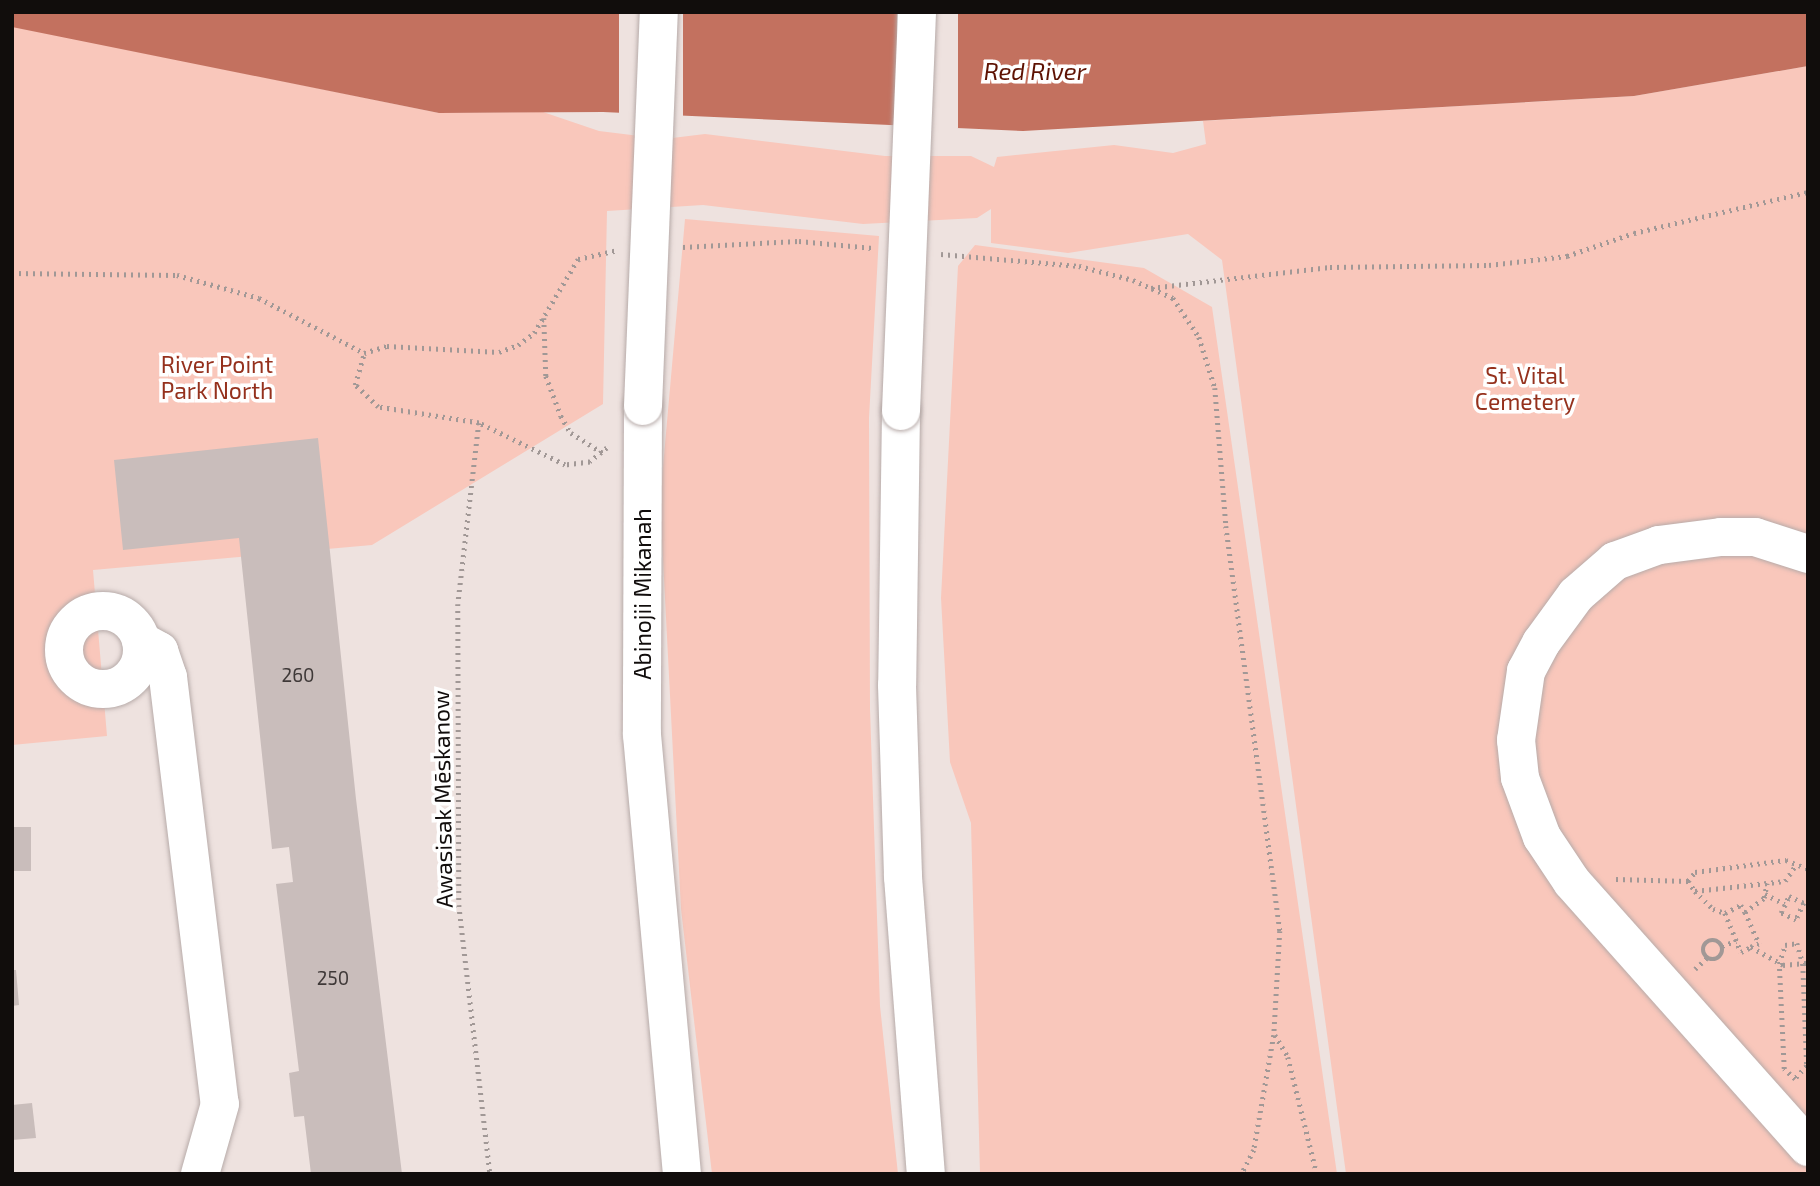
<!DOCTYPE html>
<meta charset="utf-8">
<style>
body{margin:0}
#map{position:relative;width:1820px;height:1186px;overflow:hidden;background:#eee2df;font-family:"Exo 2",sans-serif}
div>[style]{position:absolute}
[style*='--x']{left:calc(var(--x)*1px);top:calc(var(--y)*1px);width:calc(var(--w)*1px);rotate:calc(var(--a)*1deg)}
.green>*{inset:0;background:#f9c7bb}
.water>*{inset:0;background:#c3715f}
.pier>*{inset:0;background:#eee2df;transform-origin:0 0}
.building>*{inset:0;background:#c9bdbb;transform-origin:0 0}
.path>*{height:4.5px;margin-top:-2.25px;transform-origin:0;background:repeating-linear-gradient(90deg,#a19896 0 2px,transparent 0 7px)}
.path>.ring{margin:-2.25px;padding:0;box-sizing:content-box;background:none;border:4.5px solid #a19896;border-radius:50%}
.roads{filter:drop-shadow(0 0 2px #b7aba9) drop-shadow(0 0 2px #b7aba9)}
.minor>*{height:38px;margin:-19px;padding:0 19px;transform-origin:19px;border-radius:19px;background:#fff}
.minor>.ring{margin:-19px;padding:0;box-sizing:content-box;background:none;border:38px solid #fff;border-radius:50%}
.major>*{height:38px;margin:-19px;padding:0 19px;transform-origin:19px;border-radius:19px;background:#fff}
.bridges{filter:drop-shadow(0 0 2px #b7aba9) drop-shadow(0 0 2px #b7aba9)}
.major-bridge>*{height:38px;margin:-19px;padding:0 19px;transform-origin:19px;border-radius:19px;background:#fff}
span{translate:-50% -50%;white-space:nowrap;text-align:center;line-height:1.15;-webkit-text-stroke:7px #fff;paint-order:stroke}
.number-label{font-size:19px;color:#3f3938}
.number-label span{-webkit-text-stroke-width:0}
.park-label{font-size:23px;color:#95311d}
.street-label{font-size:23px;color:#110d0c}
.water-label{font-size:24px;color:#5e1203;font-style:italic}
.frame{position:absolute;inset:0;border:14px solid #110d0c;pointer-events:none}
</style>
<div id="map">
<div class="green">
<i style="clip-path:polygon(12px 26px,439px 113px,543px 112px,599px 131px,664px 139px,705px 134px,885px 156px,971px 156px,994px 167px,997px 157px,1114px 145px,1173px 153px,1206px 144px,1203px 121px,1634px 96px,1808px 66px,1808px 1174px,1346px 1174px,1222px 260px,1188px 234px,1068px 253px,991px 243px,991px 209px,977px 218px,863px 224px,703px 205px,607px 211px,603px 404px,372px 545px,93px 570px,107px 736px,12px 745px)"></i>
<i style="clip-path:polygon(685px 219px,879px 236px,869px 418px,870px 709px,880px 1006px,898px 1174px,712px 1174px,681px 909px,660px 501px)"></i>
<i style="clip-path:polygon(975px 245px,1144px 268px,1212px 307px,1337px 1174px,980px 1174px,971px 823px,950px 762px,941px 598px,958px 266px)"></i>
</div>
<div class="water">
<i style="clip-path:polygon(12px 12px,1808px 12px,1808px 66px,1634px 96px,1023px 131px,603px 112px,439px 113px,12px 27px)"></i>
</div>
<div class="pier">
<i style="left:619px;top:12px;width:64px;height:104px"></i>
<i style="left:897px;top:12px;width:61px;height:116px"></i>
</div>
<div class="building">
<i style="clip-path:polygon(318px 438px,356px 799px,402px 1174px,311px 1174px,304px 1116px,294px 1117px,289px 1073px,299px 1071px,276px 884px,293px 882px,289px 847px,272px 849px,239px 538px,123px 550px,114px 460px)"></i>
<i style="left:12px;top:827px;width:19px;height:44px"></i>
<i style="clip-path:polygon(12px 970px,16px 970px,19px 1005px,12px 1006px)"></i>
<i style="clip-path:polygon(32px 1103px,36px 1138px,12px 1140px,12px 1105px)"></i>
</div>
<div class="path">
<i style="--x:683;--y:247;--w:116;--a:-3"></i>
<i style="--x:799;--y:241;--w:74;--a:5.4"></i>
<i style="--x:941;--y:254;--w:139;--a:5"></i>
<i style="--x:1079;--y:266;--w:56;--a:14.5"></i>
<i style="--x:1133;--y:280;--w:44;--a:24.2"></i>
<i style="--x:1173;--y:298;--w:47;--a:56.3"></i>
<i style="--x:1199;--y:337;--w:53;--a:72.6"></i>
<i style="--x:1215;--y:388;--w:138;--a:85.4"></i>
<i style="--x:1226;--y:526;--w:409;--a:82.4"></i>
<i style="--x:1280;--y:931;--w:104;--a:93.3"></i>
<i style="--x:1274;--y:1035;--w:117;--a:99.9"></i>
<i style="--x:1254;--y:1150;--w:27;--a:117"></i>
<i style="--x:12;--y:273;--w:165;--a:0.7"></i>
<i style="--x:177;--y:275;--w:85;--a:15.7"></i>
<i style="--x:259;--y:298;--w:119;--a:27.6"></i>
<i style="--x:1151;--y:288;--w:180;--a:-6.7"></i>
<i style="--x:1330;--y:267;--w:159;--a:-0.7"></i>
<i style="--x:1489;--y:265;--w:79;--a:-6.6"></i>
<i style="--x:1567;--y:256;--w:71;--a:-18.9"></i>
<i style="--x:1634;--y:233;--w:179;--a:-13.3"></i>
<i style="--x:544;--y:318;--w:58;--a:88"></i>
<i style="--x:546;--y:376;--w:43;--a:69.4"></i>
<i style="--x:561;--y:416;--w:20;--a:60"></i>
<i style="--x:571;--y:433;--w:38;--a:32"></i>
<i style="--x:479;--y:423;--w:182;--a:96.6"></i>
<i style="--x:458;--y:604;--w:301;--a:89.8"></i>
<i style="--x:459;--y:905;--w:271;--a:83.4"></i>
<i style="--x:607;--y:448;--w:22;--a:141"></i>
<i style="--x:590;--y:462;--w:25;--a:173"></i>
<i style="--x:565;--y:465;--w:96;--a:-154"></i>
<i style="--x:479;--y:423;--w:102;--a:-171"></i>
<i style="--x:378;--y:407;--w:32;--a:-136"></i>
<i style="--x:355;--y:385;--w:33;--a:-74"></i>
<i style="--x:364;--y:353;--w:24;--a:-17"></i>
<i style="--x:387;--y:346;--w:112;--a:3.1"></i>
<i style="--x:499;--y:352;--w:20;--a:-20"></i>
<i style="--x:518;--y:345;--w:20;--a:-37"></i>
<i style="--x:534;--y:333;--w:86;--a:-59.3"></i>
<i style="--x:578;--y:259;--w:41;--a:-12.7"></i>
<i style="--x:1616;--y:879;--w:72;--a:1.6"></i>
<i style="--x:1688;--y:881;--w:12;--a:55"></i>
<i style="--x:1695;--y:891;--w:91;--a:-6.3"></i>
<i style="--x:1785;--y:881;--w:18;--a:-56"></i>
<i style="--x:1688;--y:881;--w:11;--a:-52"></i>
<i style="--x:1695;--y:872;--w:92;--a:-7.5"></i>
<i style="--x:1786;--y:860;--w:24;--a:22"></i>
<i style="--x:1695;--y:891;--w:25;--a:45"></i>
<i style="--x:1713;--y:909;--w:13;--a:18"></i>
<i style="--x:1725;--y:913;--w:18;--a:-27"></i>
<i style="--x:1741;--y:905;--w:8;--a:60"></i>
<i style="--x:1745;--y:912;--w:24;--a:-36"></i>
<i style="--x:1764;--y:898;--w:15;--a:-79"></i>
<i style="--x:1765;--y:894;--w:22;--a:27"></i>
<i style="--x:1789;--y:896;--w:17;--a:25"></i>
<i style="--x:1804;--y:903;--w:19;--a:115"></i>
<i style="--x:1796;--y:920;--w:17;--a:-155"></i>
<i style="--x:1781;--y:913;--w:19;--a:-65"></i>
<i style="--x:1745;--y:912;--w:35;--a:66"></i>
<i style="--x:1759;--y:944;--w:9;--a:159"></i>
<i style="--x:1751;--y:947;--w:37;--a:29"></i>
<i style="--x:1783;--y:965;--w:25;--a:-5"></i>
<i style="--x:1725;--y:913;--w:42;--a:67.7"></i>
<i style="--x:1741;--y:952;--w:11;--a:-27"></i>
<i class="ring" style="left:1703px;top:940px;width:15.5px;height:15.5px"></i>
<i style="--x:1797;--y:943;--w:22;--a:74"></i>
<i style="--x:1803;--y:964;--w:102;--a:87.8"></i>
<i style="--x:1807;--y:1066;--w:18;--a:133"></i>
<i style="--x:1795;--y:1079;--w:15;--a:-138"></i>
<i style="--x:1784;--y:1069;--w:105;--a:-92.7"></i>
<i style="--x:1779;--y:964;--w:20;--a:-72"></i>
<i style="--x:1785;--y:945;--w:12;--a:-9"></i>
<i style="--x:1722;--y:946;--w:15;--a:-20"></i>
<i style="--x:1695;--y:969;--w:16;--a:-43"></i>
<i style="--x:1275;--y:1035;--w:26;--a:59"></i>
<i style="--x:1288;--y:1057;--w:121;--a:76.1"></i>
</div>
<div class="roads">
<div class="minor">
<i style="--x:1808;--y:554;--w:56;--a:-162.2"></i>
<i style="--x:1755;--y:537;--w:34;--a:180"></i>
<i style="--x:1721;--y:537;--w:63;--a:172.6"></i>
<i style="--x:1659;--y:545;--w:47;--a:160"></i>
<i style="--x:1615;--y:561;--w:52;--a:138.9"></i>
<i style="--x:1576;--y:595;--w:59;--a:126.1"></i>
<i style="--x:1541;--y:643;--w:32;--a:118"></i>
<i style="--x:1526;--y:671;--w:70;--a:98.2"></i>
<i style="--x:1516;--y:740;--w:38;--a:84"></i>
<i style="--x:1520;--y:778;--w:63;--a:69.6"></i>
<i style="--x:1542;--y:837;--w:54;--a:56.3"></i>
<i style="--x:1572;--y:882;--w:355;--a:48.3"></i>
<i class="ring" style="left:64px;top:611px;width:40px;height:40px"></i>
<i style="--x:141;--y:641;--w:21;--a:29"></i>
<i style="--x:159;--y:651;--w:28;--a:71"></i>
<i style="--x:168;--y:677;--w:430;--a:83.1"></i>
<i style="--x:220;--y:1104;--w:73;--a:105.9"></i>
</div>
<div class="major">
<i style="--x:643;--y:406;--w:329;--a:90.2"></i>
<i style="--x:642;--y:735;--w:441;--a:84.8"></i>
<i style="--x:901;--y:411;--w:274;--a:90.8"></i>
<i style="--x:897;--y:685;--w:192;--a:88.2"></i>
<i style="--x:903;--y:877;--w:298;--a:85.6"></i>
</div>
</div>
<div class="bridges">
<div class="major-bridge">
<i style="--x:643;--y:406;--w:394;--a:-87.7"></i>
<i style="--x:901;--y:411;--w:399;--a:-87.7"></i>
</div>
</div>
<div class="number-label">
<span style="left:298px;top:675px">260</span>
<span style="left:333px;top:978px">250</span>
</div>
<div class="park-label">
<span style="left:217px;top:377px">River Point<br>Park North</span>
<span style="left:1525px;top:388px">St. Vital<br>Cemetery</span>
</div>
<div class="street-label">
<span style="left:642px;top:594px;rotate:-90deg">Abinojii Mikanah</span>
<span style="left:442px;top:799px;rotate:-91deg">Awasisak Mēskanow</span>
</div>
<div class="water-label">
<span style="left:1035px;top:71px">Red River</span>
</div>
<div class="frame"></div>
</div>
